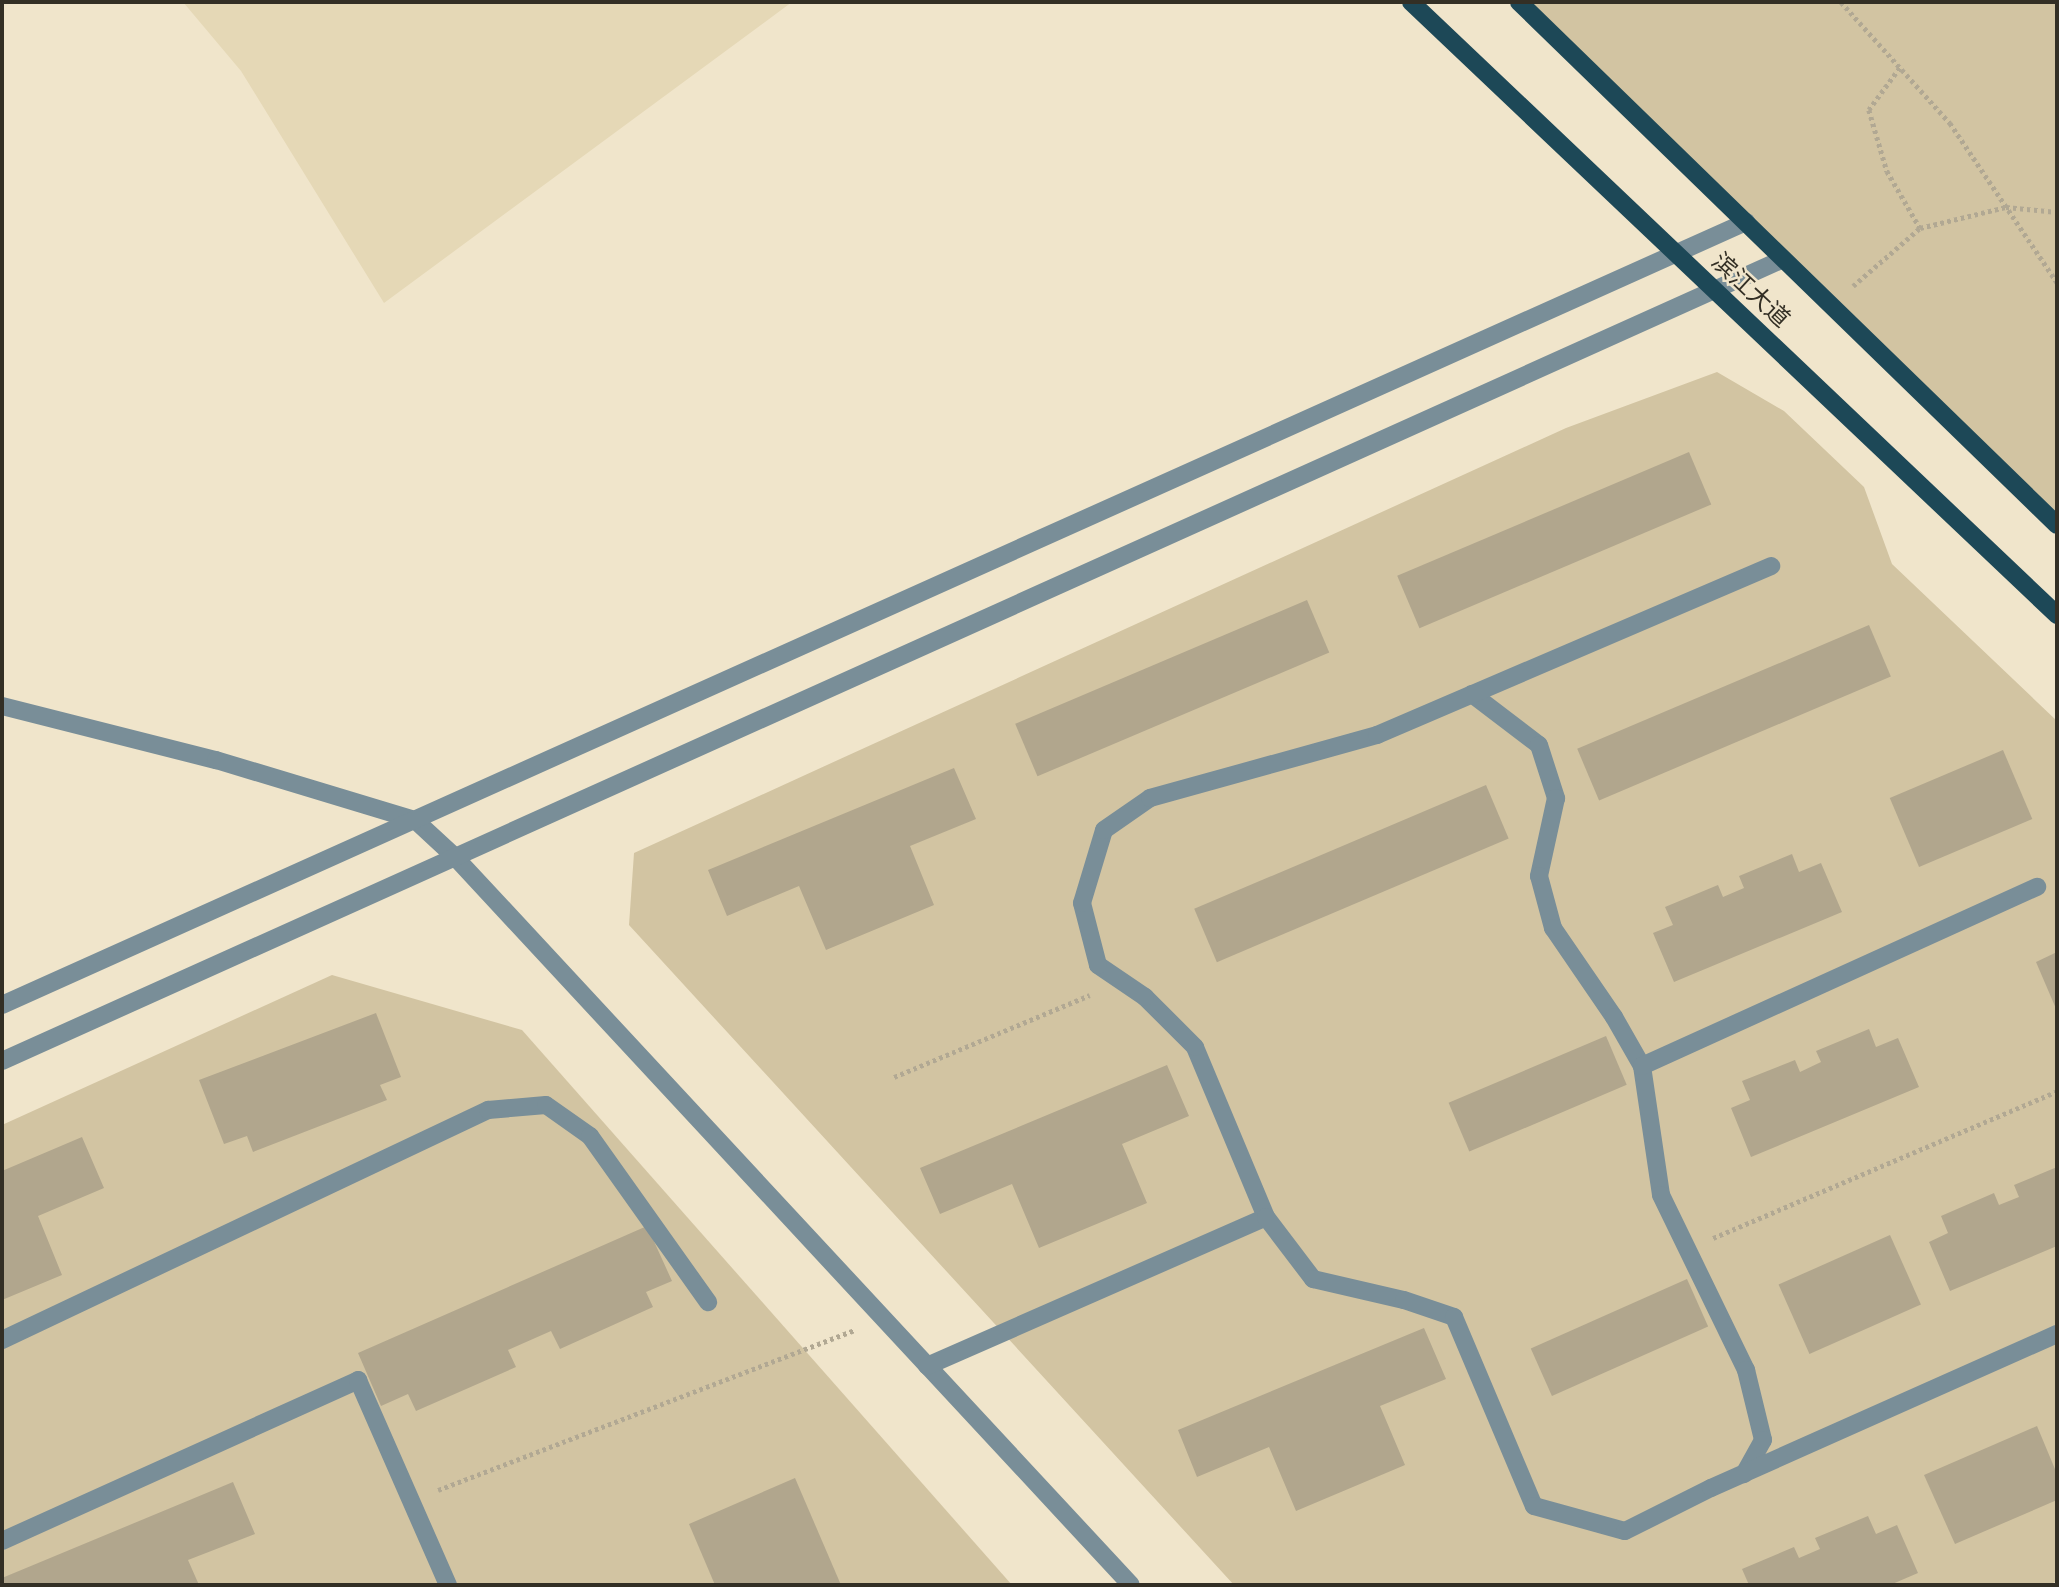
<!DOCTYPE html>
<meta charset="utf-8">
<style>
body{margin:0}
#map{position:relative;width:2059px;height:1587px;overflow:hidden;background:#f0e5cb;font-family:Figtree,"Noto Sans SC",sans-serif}
div>[style]{position:absolute}
[style*='--x']{left:calc(var(--x)*1px);top:calc(var(--y)*1px);width:calc(var(--w)*1px);rotate:calc(var(--a)*1deg)}
.built>*{inset:0;background:#e5d8b6}
.green>*{inset:0;background:#d2c4a2}
.building>*{inset:0;background:#b1a68d;transform-origin:0 0}
.path>*{height:4.5px;margin-top:-2.25px;transform-origin:0;background:repeating-linear-gradient(90deg,#b1a893 0 3.5px,transparent 0 7px)}
.minor>*{height:18px;margin:-9px;padding:0 9px;transform-origin:9px;border-radius:9px;background:#798e98}
.major>*{height:18px;margin:-9px;padding:0 9px;transform-origin:9px;border-radius:9px;background:#1d4857}
span{translate:-50% -50%;white-space:nowrap;text-align:center;line-height:1.15;-webkit-text-stroke:5px #f0e5cb;paint-order:stroke}
.street-label{font-size:24px;color:#332f25}
.frame{position:absolute;inset:0;border:4px solid #332f25;pointer-events:none}
</style>
<div id="map">
<div class="built">
<i style="clip-path:polygon(183px 2px,792px 2px,384px 303px,241px 71px)"></i>
</div>
<div class="green">
<i style="clip-path:polygon(1519px 2px,2057px 2px,2057px 525px)"></i>
<i style="clip-path:polygon(1717px 372px,1784px 411px,1864px 487px,1892px 564px,2057px 721px,2057px 1581px,2049px 1585px,1234px 1585px,629px 925px,634px 853px,1566px 428px)"></i>
<i style="clip-path:polygon(332px 975px,522px 1030px,1012px 1585px,2px 1585px,2px 1125px)"></i>
</div>
<div class="building">
<i style="left:1689px;top:452px;width:57px;height:317px;rotate:67deg"></i>
<i style="left:1307px;top:600px;width:57px;height:317px;rotate:67deg"></i>
<i style="left:1869px;top:625px;width:56px;height:317px;rotate:67deg"></i>
<i style="left:2003px;top:750px;width:75px;height:123px;rotate:67deg"></i>
<i style="clip-path:polygon(954px 768px,976px 819px,910px 846px,934px 905px,826px 950px,799px 886px,727px 916px,708px 870px)"></i>
<i style="left:1486px;top:785px;width:58px;height:317px;rotate:67deg"></i>
<i style="clip-path:polygon(1792px 854px,1799px 872px,1821px 863px,1842px 912px,1674px 982px,1653px 933px,1673px 925px,1665px 907px,1718px 885px,1723px 897px,1744px 888px,1739px 876px)"></i>
<i style="clip-path:polygon(2057px 952px,2057px 1011px,2036px 962px)"></i>
<i style="clip-path:polygon(376px 1013px,401px 1077px,380px 1085px,387px 1100px,253px 1152px,247px 1136px,224px 1144px,199px 1080px)"></i>
<i style="clip-path:polygon(1869px 1029px,1876px 1047px,1898px 1038px,1919px 1087px,1751px 1157px,1731px 1108px,1750px 1100px,1742px 1081px,1795px 1060px,1800px 1072px,1821px 1062px,1816px 1051px)"></i>
<i style="left:1606px;top:1036px;width:53px;height:171px;rotate:67deg"></i>
<i style="clip-path:polygon(1167px 1065px,1189px 1116px,1122px 1144px,1147px 1203px,1039px 1248px,1012px 1184px,940px 1214px,920px 1168px)"></i>
<i style="clip-path:polygon(82px 1137px,104px 1188px,38px 1216px,62px 1275px,2px 1300px,2px 1171px)"></i>
<i style="clip-path:polygon(2057px 1167px,2057px 1246px,1950px 1291px,1929px 1242px,1948px 1233px,1941px 1216px,1994px 1193px,1999px 1205px,2019px 1197px,2014px 1185px)"></i>
<i style="clip-path:polygon(647px 1226px,672px 1281px,646px 1292px,653px 1307px,560px 1349px,551px 1331px,508px 1350px,516px 1367px,416px 1411px,408px 1394px,381px 1406px,358px 1353px)"></i>
<i style="left:1890px;top:1235px;width:76px;height:122px;rotate:66deg"></i>
<i style="left:1687px;top:1279px;width:52px;height:171px;rotate:66deg"></i>
<i style="clip-path:polygon(1424px 1328px,1446px 1379px,1380px 1406px,1405px 1465px,1296px 1511px,1269px 1447px,1197px 1477px,1178px 1430px)"></i>
<i style="clip-path:polygon(2037px 1426px,2057px 1474px,2057px 1500px,1955px 1544px,1924px 1475px)"></i>
<i style="clip-path:polygon(795px 1478px,841px 1585px,715px 1585px,689px 1524px)"></i>
<i style="clip-path:polygon(233px 1482px,255px 1534px,188px 1560px,199px 1585px,2px 1585px,2px 1578px)"></i>
<i style="clip-path:polygon(1868px 1516px,1876px 1534px,1897px 1525px,1918px 1573px,1890px 1585px,1749px 1585px,1742px 1569px,1794px 1547px,1799px 1558px,1820px 1549px,1815px 1538px)"></i>
</div>
<div class="path">
<i style="--x:1841;--y:2;--w:163;--a:48"></i>
<i style="--x:1950;--y:123;--w:192;--a:56.1"></i>
<i style="--x:1900;--y:68;--w:52;--a:126.4"></i>
<i style="--x:1869;--y:110;--w:64;--a:73.6"></i>
<i style="--x:1887;--y:171;--w:66;--a:59.9"></i>
<i style="--x:1853;--y:286;--w:89;--a:-40.9"></i>
<i style="--x:1920;--y:228;--w:89;--a:-13.7"></i>
<i style="--x:2006;--y:207;--w:51;--a:5.6"></i>
<i style="--x:894;--y:1077;--w:212;--a:-22.7"></i>
<i style="--x:1713;--y:1238;--w:374;--a:-23.1"></i>
<i style="--x:438;--y:1490;--w:446;--a:-21"></i>
</div>
<div class="minor">
<i style="--x:1472;--y:694;--w:84;--a:37.3"></i>
<i style="--x:1539;--y:745;--w:56;--a:72.2"></i>
<i style="--x:1556;--y:798;--w:80;--a:102.3"></i>
<i style="--x:1539;--y:876;--w:54;--a:74.9"></i>
<i style="--x:1553;--y:928;--w:108;--a:55.6"></i>
<i style="--x:1614;--y:1017;--w:56;--a:60.3"></i>
<i style="--x:1642;--y:1066;--w:130;--a:81.6"></i>
<i style="--x:1661;--y:1195;--w:195;--a:64.1"></i>
<i style="--x:1746;--y:1370;--w:72;--a:76.3"></i>
<i style="--x:1763;--y:1440;--w:39;--a:119"></i>
<i style="--x:2;--y:706;--w:221;--a:14.2"></i>
<i style="--x:216;--y:760;--w:208;--a:16.8"></i>
<i style="--x:415;--y:820;--w:54;--a:42.8"></i>
<i style="--x:455;--y:857;--w:993;--a:47.12"></i>
<i style="--x:2;--y:1005;--w:1912;--a:-24.18"></i>
<i style="--x:2;--y:1061;--w:1953;--a:-24.24"></i>
<i style="--x:1642;--y:1066;--w:434;--a:-24.4"></i>
<i style="--x:1266;--y:1217;--w:184;--a:-112.7"></i>
<i style="--x:1195;--y:1047;--w:71;--a:-135"></i>
<i style="--x:1145;--y:997;--w:57;--a:-145.8"></i>
<i style="--x:1098;--y:965;--w:64;--a:-104.5"></i>
<i style="--x:1082;--y:903;--w:76;--a:-73.2"></i>
<i style="--x:1104;--y:830;--w:56;--a:-34.8"></i>
<i style="--x:1150;--y:798;--w:236;--a:-15.5"></i>
<i style="--x:1377;--y:735;--w:429;--a:-23.2"></i>
<i style="--x:2;--y:1340;--w:538;--a:-25.33"></i>
<i style="--x:488;--y:1110;--w:58;--a:-4.9"></i>
<i style="--x:546;--y:1105;--w:54;--a:35.2"></i>
<i style="--x:590;--y:1136;--w:204;--a:54.6"></i>
<i style="--x:927;--y:1366;--w:370;--a:-23.7"></i>
<i style="--x:1266;--y:1217;--w:78;--a:52.8"></i>
<i style="--x:1313;--y:1279;--w:93;--a:13"></i>
<i style="--x:1404;--y:1300;--w:53;--a:18.8"></i>
<i style="--x:1454;--y:1317;--w:205;--a:67.1"></i>
<i style="--x:1534;--y:1506;--w:94;--a:15.4"></i>
<i style="--x:1625;--y:1531;--w:96;--a:-26.6"></i>
<i style="--x:1711;--y:1488;--w:379;--a:-24"></i>
<i style="--x:2;--y:1541;--w:391;--a:-24.3"></i>
<i style="--x:358;--y:1380;--w:224;--a:66.3"></i>
</div>
<div class="major">
<i style="--x:1411;--y:2;--w:891;--a:43.5"></i>
<i style="--x:1519;--y:2;--w:750;--a:44.19"></i>
</div>
<div class="street-label">
<span style="left:1751px;top:290px;rotate:43deg">滨江大道</span>
</div>
<div class="frame"></div>
</div>
